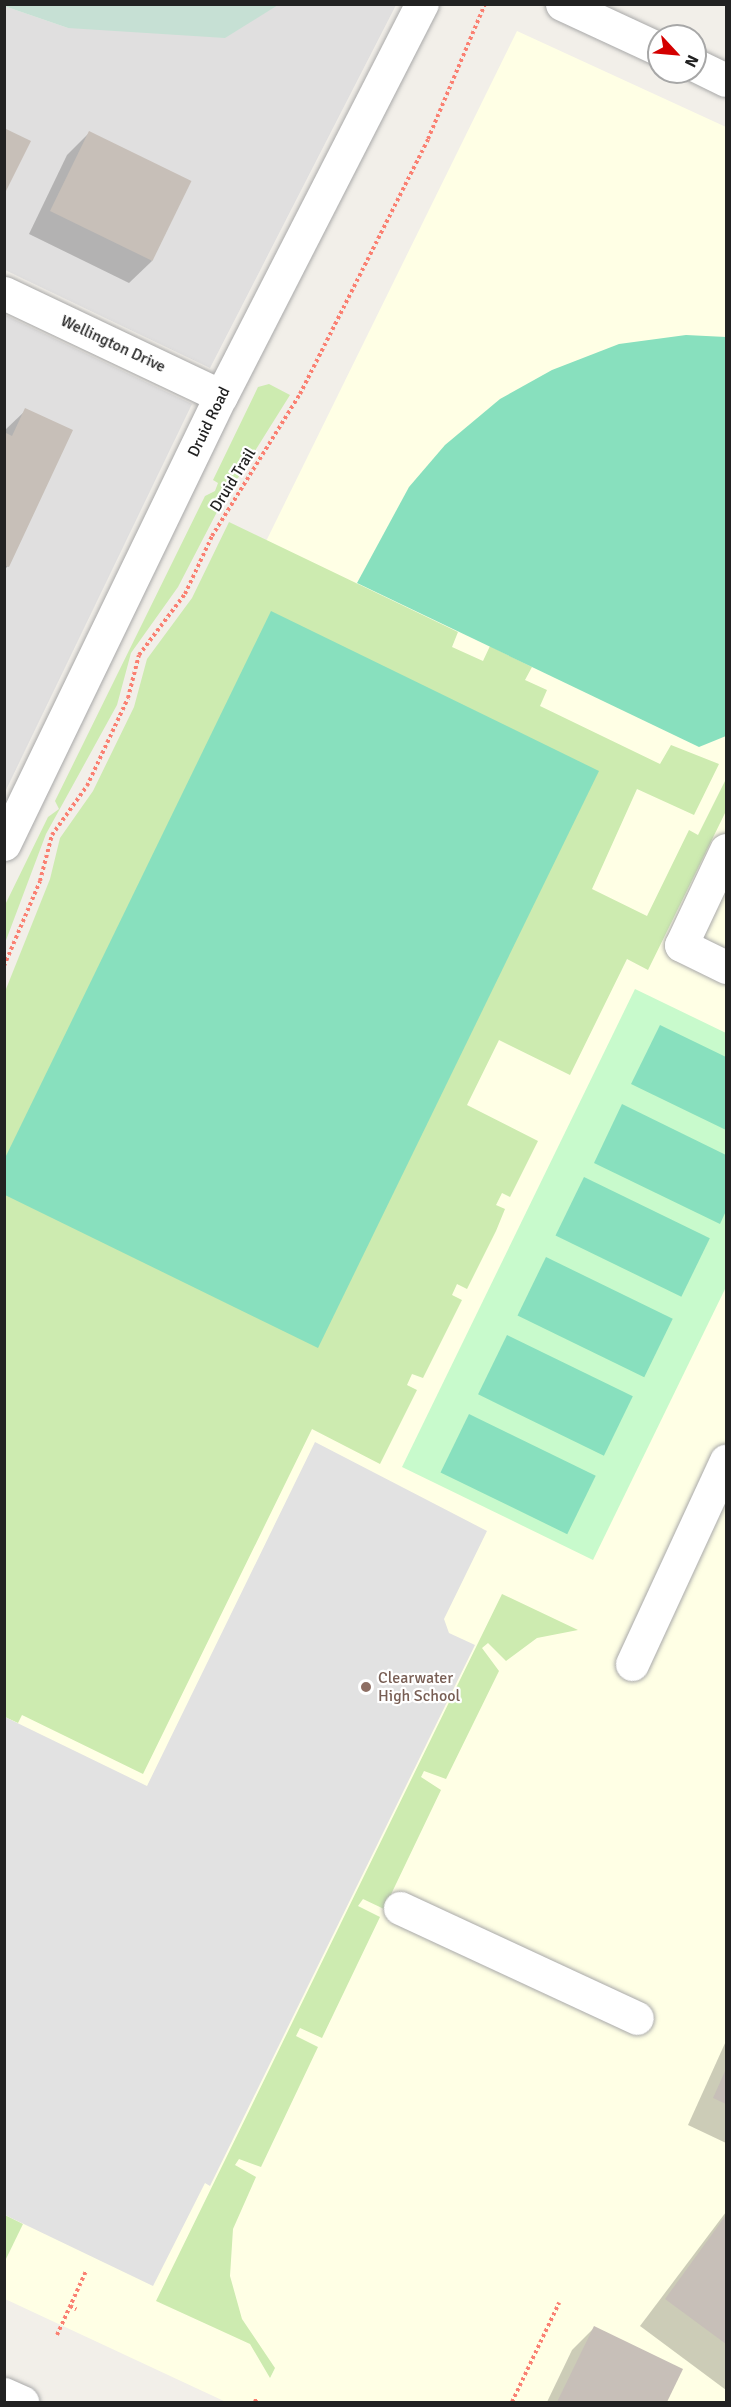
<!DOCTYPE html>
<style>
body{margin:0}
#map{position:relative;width:731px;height:2407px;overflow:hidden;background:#f2efe9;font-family:Signika,sans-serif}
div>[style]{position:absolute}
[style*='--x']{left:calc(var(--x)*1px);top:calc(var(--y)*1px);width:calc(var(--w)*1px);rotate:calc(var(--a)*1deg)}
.residential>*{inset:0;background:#e0dfdf}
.education>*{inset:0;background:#ffffe5}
.grass>*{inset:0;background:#cdebb0}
.wetland>*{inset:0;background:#c6e0d4}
.park>*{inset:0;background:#c8facc}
.pitch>*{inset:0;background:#88e0be;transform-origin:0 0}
.parking>*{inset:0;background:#e2e2e2}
.shadow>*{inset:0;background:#0003}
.building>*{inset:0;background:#c7bfb8;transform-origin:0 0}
.path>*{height:4px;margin-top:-2px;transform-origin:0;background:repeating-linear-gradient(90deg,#fa8072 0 3px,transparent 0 6px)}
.roads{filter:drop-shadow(0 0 2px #a9a9a9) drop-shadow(0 0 2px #a9a9a9)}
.minor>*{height:33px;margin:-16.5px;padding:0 16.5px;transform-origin:16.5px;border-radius:16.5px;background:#fff}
.dots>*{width:16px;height:16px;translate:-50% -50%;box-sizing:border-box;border:3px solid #fff;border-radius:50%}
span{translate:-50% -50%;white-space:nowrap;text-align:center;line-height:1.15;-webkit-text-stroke:4.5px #fff;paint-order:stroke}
.street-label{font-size:16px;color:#222}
.education-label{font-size:16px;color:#785e54}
.left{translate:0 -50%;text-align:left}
.frame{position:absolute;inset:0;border:6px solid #222;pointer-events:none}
.north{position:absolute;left:647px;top:24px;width:60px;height:60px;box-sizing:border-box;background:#fff;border:2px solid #a7a7a7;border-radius:50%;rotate:116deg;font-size:16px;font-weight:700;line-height:24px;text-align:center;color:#222}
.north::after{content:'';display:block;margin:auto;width:21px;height:27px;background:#d40000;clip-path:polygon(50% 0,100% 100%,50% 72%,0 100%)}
</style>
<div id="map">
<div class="residential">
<i style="clip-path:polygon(278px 5px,396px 5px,210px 368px,5px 270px,4px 6px,68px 28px)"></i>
<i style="clip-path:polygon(5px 315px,192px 404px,5px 792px)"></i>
</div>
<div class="education">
<i style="clip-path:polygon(517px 31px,726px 127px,726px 2402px,226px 2402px,5px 2299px,4px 1074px)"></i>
</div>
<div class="grass">
<i style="clip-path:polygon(269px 384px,290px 395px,218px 510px,178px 587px,131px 653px,117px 705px,46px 834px,5px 943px,5px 905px,48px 817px,59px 809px,55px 801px,205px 496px,215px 491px,218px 483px,213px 480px,258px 387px)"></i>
<i style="clip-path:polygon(229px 522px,458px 632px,452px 647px,483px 661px,490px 646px,532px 667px,525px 680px,547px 690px,540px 706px,660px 764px,671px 745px,719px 764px,694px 815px,637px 789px,592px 889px,647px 916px,689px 830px,698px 835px,726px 779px,726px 811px,648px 970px,627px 959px,570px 1075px,499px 1040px,467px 1105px,538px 1141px,510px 1197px,502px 1193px,496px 1205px,505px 1209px,496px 1231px,467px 1289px,457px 1284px,452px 1295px,462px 1300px,423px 1378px,412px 1374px,407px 1385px,417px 1390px,380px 1464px,312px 1429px,143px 1774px,22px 1715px,18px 1723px,5px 1717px,4px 994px,50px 879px,60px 838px,93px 791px,134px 707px,147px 659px,192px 598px)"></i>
<i style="clip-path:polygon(502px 1594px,578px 1630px,537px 1638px,506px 1661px,488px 1643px,482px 1648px,499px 1671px,446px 1779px,424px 1771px,421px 1777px,441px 1790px,384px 1909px,363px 1899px,358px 1906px,380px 1917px,322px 2038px,300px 2028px,296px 2036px,318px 2047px,261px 2167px,239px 2159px,235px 2165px,256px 2177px,233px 2229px,230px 2276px,242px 2319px,275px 2368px,270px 2378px,250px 2344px,156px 2301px)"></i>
<i style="clip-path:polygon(5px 2215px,23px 2224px,5px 2261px)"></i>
</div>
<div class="wetland">
<i style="clip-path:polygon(278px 5px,225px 38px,68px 28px,4px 6px)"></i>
</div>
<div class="park">
<i style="clip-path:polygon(635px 989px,726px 1033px,726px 1287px,593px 1560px,402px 1467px)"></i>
</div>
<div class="pitch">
<i style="clip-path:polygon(686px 335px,726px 337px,726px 736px,699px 747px,357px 583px,409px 487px,445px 445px,500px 399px,552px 370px,619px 344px)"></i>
<i style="clip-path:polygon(271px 611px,599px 771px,318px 1348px,5px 1195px,5px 1158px)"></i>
<i style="clip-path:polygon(660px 1025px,726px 1057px,726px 1130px,631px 1084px)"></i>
<i style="clip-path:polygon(622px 1104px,726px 1155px,726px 1211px,720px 1224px,594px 1163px)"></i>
<i style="left:584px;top:1177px;width:140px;height:65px;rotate:26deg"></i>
<i style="left:546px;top:1257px;width:141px;height:65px;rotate:26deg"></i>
<i style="left:507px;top:1335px;width:140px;height:66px;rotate:26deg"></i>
<i style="left:469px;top:1414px;width:141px;height:65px;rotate:26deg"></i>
</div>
<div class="parking">
<i style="clip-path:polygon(315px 1442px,487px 1531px,444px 1619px,449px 1633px,475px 1645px,210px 2186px,205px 2183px,153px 2286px,5px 2215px,5px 1717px,147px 1786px)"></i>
</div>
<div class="shadow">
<i style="clip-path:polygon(89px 133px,152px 261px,129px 283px,29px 234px,67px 155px)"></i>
<i style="clip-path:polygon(26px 410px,8px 566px,4px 570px,4px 431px)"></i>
<i style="clip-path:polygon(726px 2041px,726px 2143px,688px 2125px)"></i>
<i style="clip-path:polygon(726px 2212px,726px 2390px,640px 2326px)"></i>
<i style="clip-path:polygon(594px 2328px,681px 2370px,666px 2402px,547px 2402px,572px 2350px)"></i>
</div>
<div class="building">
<i style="clip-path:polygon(4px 128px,31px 141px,6px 191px,4px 190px)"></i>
<i style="left:89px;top:131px;width:114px;height:89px;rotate:26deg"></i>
<i style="clip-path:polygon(25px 408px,73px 430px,9px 567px,4px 565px,4px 432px,12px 436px)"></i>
<i style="clip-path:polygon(726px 2069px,726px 2104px,713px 2098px)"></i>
<i style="clip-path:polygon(726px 2215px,726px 2344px,665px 2299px)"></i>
<i style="clip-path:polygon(594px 2326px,683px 2369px,667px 2402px,557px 2402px)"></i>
</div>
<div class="path">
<i style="--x:4;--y:966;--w:92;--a:-67"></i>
<i style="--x:40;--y:881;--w:48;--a:-75.4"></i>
<i style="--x:52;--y:835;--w:60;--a:-54.5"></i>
<i style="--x:87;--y:786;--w:97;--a:-65"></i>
<i style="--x:128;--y:698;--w:44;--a:-75.7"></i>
<i style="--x:139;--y:655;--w:76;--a:-53"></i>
<i style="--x:185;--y:594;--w:64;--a:-65"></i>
<i style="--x:212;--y:536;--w:167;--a:-58.2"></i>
<i style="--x:300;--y:394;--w:285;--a:-63.3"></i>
<i style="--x:428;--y:139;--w:147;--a:-67.1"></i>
<i style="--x:70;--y:2306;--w:7;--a:27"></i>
<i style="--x:57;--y:2335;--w:70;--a:-65.6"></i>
<i style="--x:255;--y:2402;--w:5;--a:-68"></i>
<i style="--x:512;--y:2402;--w:110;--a:-64.6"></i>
</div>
<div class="roads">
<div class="minor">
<i style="--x:562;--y:4;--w:107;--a:24.9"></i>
<i style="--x:695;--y:65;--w:34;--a:26"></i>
<i style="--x:4;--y:293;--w:240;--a:25.4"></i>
<i style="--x:4;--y:844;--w:498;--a:-64.2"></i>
<i style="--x:221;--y:396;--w:441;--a:-62.9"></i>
<i style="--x:726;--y:850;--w:105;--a:115.3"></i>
<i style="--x:681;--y:945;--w:50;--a:26.1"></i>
<i style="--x:632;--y:1664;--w:224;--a:-65.2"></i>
<i style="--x:400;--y:1908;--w:261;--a:24.9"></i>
<i style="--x:4;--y:2394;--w:20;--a:24"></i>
</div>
</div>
<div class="dots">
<i style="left:366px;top:1687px;background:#8d6e63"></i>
</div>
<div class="street-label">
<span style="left:113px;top:344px;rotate:25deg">Wellington Drive</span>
<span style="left:209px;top:422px;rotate:-64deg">Druid Road</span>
<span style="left:233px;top:480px;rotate:-58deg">Druid Trail</span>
</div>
<div class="education-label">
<span class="left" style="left:378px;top:1687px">Clearwater<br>High School</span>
</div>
<div class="frame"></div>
<div class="north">N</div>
</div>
